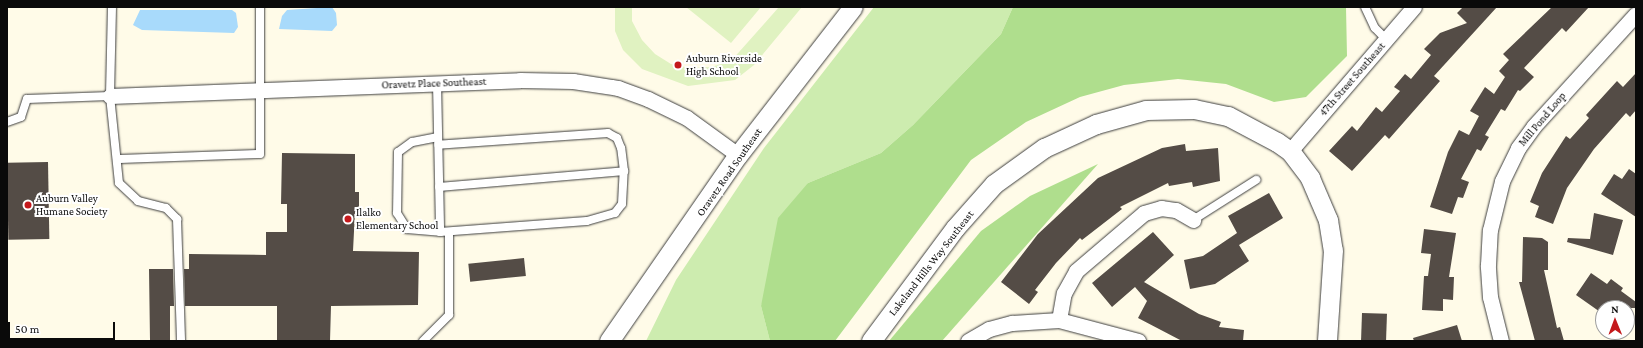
<!DOCTYPE html>
<style>
body{margin:0}
#map{position:relative;width:1643px;height:348px;overflow:hidden;background:#fffbe8;font-family:"Crimson Pro",serif}
div>[style]{position:absolute}
[style*='--x']{left:calc(var(--x)*1px);top:calc(var(--y)*1px);width:calc(var(--w)*1px);rotate:calc(var(--a)*1deg)}
.green>*{inset:0;background:#cdecaf}
.forest>*{inset:0;background:#afde8d}
.pitch>*{inset:0;background:#e0f2c1}
.water>*{inset:0;background:#a8dafb}
.building>*{inset:0;background:#544c46;transform-origin:0 0}
.roads{filter:drop-shadow(0 0 1px #3d3d3d) drop-shadow(0 0 1px #3d3d3d)}
.service>*{height:8px;margin:-4px;padding:0 4px;transform-origin:4px;border-radius:4px;background:#fff}
.minor>*{height:15px;margin:-7.5px;padding:0 7.5px;transform-origin:7.5px;border-radius:7.5px;background:#fff}
.tertiary>*{height:19px;margin:-9.5px;padding:0 9.5px;transform-origin:9.5px;border-radius:9.5px;background:#fff}
.dots>*{width:11px;height:11px;translate:-50% -50%;box-sizing:border-box;border:2px solid #fff;border-radius:50%}
span{translate:-50% -50%;white-space:nowrap;text-align:center;line-height:1.15;-webkit-text-stroke:4px #fff;paint-order:stroke}
.poi-label{font-size:11px;color:#0a0a0a}
.left{translate:0 -50%;text-align:left}
.street-label{font-size:11px;color:#0a0a0a}
.frame{position:absolute;inset:0;border:8px solid #0a0a0a;pointer-events:none}
.north{position:absolute;left:1595px;top:300px;width:40px;height:40px;box-sizing:border-box;background:#fff;border:1px solid #9d9d9d;border-radius:50%;rotate:359deg;font-size:11px;font-weight:700;line-height:16px;text-align:center;color:#0a0a0a}
.north::after{content:'';display:block;margin:auto;width:14px;height:18px;background:#c4191c;clip-path:polygon(50% 0,100% 100%,50% 72%,0 100%)}
.scale{position:absolute;left:8px;top:322px;width:107px;height:18px;box-sizing:border-box;border:2px solid #0a0a0a;border-top:0;padding-left:5px;font-size:12px;line-height:14px;white-space:nowrap;color:#0a0a0a;-webkit-text-stroke:3px #fff;paint-order:stroke}
</style>
<div id="map">
<div class="green">
<i style="clip-path:polygon(874px 7px,1013px 7px,1001px 34px,913px 125px,881px 153px,808px 183px,761px 306px,770px 341px,646px 341px,676px 280px,764px 148px)"></i>
</div>
<div class="forest">
<i style="clip-path:polygon(1013px 7px,1346px 7px,1347px 56px,1306px 97px,1274px 102px,1226px 84px,1178px 79px,1124px 85px,1080px 97px,1026px 122px,971px 160px,835px 341px,770px 341px,761px 306px,778px 218px,808px 183px,881px 153px,913px 125px,1001px 34px)"></i>
<i style="clip-path:polygon(1098px 164px,942px 341px,889px 341px,981px 231px,1030px 196px)"></i>
</div>
<div class="pitch">
<i style="clip-path:polygon(615px 7px,632px 7px,632px 21px,642px 40px,655px 54px,671px 64px,690px 68px,711px 67px,731px 61px,779px 7px,802px 7px,754px 65px,735px 80px,688px 86px,642px 69px,623px 50px,615px 31px)"></i>
<i style="clip-path:polygon(686px 7px,761px 7px,731px 43px)"></i>
</div>
<div class="water">
<i style="clip-path:polygon(332px 7px,336px 13px,337px 25px,332px 31px,279px 29px,282px 16px,287px 10px)"></i>
<i style="clip-path:polygon(140px 10px,232px 10px,236px 13px,238px 27px,234px 33px,142px 30px,133px 25px)"></i>
</div>
<div class="building">
<i style="clip-path:polygon(1463px 7px,1497px 7px,1434px 76px,1440px 81px,1389px 139px,1385px 135px,1352px 171px,1329px 151px,1352px 126px,1357px 131px,1376px 107px,1382px 112px,1400px 91px,1394px 87px,1405px 74px,1411px 79px,1431px 55px,1424px 49px,1440px 33px,1467px 23px,1457px 13px)"></i>
<i style="clip-path:polygon(1552px 7px,1589px 7px,1566px 32px,1562px 28px,1524px 68px,1534px 77px,1520px 91px,1518px 90px,1505px 111px,1501px 109px,1485px 135px,1489px 137px,1481px 151px,1477px 149px,1461px 179px,1469px 182px,1463px 198px,1458px 197px,1452px 214px,1430px 207px,1448px 152px,1459px 130px,1469px 135px,1479px 116px,1470px 111px,1485px 87px,1494px 94px,1505px 77px,1499px 71px,1509px 60px,1503px 54px)"></i>
<i style="clip-path:polygon(1636px 73px,1636px 110px,1630px 117px,1626px 113px,1594px 149px,1567px 188px,1553px 224px,1535px 217px,1539px 206px,1530px 202px,1542px 173px,1566px 136px,1570px 139px,1589px 118px,1586px 115px,1617px 81px,1623px 87px)"></i>
<i style="clip-path:polygon(1185px 144px,1186px 151px,1218px 148px,1220px 181px,1193px 187px,1192px 182px,1169px 186px,1168px 183px,1120px 207px,1122px 209px,1082px 240px,1080px 238px,1056px 263px,1035px 290px,1038px 292px,1029px 304px,1001px 282px,1038px 234px,1098px 178px,1162px 148px)"></i>
<i style="clip-path:polygon(282px 153px,355px 154px,355px 192px,359px 192px,359px 212px,355px 212px,353px 251px,419px 252px,418px 305px,331px 306px,330px 341px,277px 341px,277px 306px,185px 306px,184px 269px,189px 269px,189px 254px,266px 255px,266px 232px,287px 232px,287px 204px,281px 204px)"></i>
<i style="left:48px;top:162px;width:77px;height:41px;rotate:89deg"></i>
<i style="clip-path:polygon(1629px 169px,1636px 174px,1636px 217px,1601px 194px,1614px 174px,1622px 179px)"></i>
<i style="clip-path:polygon(1269px 193px,1283px 218px,1239px 245px,1249px 261px,1215px 284px,1190px 289px,1184px 260px,1203px 256px,1237px 233px,1228px 216px)"></i>
<i style="clip-path:polygon(1594px 213px,1623px 220px,1613px 255px,1567px 242px,1568px 238px,1590px 239px)"></i>
<i style="clip-path:polygon(1424px 229px,1456px 233px,1449px 277px,1454px 277px,1453px 300px,1443px 299px,1443px 311px,1422px 310px,1424px 276px,1428px 276px,1431px 254px,1421px 253px)"></i>
<i style="clip-path:polygon(1153px 232px,1174px 255px,1144px 282px,1199px 314px,1221px 322px,1219px 327px,1244px 330px,1243px 341px,1182px 341px,1138px 318px,1147px 301px,1135px 287px,1112px 307px,1092px 283px)"></i>
<i style="clip-path:polygon(1523px 237px,1542px 238px,1548px 242px,1548px 270px,1544px 270px,1557px 328px,1560px 327px,1564px 341px,1535px 341px,1519px 282px,1522px 282px)"></i>
<i style="left:524px;top:258px;width:18px;height:56px;rotate:84deg"></i>
<i style="clip-path:polygon(149px 269px,173px 269px,174px 306px,170px 306px,170px 341px,150px 341px)"></i>
<i style="clip-path:polygon(1591px 273px,1607px 284px,1611px 279px,1623px 288px,1621px 291px,1636px 302px,1636px 308px,1603px 308px,1603px 314px,1576px 295px)"></i>
<i style="left:1362px;top:313px;width:25px;height:28px;rotate:2deg"></i>
<i style="clip-path:polygon(1457px 325px,1462px 341px,1414px 341px,1413px 338px)"></i>
</div>
<div class="roads">
<div class="service">
<i style="--x:112;--y:7;--w:89;--a:91.3"></i>
<i style="--x:110;--y:96;--w:87;--a:84.1"></i>
<i style="--x:119;--y:183;--w:26;--a:43"></i>
<i style="--x:138;--y:201;--w:29;--a:14"></i>
<i style="--x:166;--y:208;--w:16;--a:45"></i>
<i style="--x:177;--y:219;--w:122;--a:88.1"></i>
<i style="--x:1365;--y:7;--w:23;--a:65"></i>
<i style="--x:1375;--y:28;--w:16;--a:45"></i>
<i style="--x:437;--y:83;--w:149;--a:88.8"></i>
<i style="--x:440;--y:232;--w:147;--a:-4.3"></i>
<i style="--x:587;--y:221;--w:29;--a:-16"></i>
<i style="--x:615;--y:213;--w:11;--a:-52"></i>
<i style="--x:622;--y:204;--w:33;--a:-87"></i>
<i style="--x:624;--y:171;--w:23;--a:-97"></i>
<i style="--x:621;--y:148;--w:11;--a:-112"></i>
<i style="--x:617;--y:138;--w:10;--a:-151"></i>
<i style="--x:608;--y:133;--w:170;--a:176"></i>
<i style="--x:7;--y:122;--w:15;--a:-20"></i>
<i style="--x:21;--y:117;--w:19;--a:-72"></i>
<i style="--x:27;--y:99;--w:83;--a:-2.1"></i>
<i style="--x:438;--y:137;--w:26;--a:169"></i>
<i style="--x:412;--y:142;--w:17;--a:144"></i>
<i style="--x:398;--y:152;--w:61;--a:90.9"></i>
<i style="--x:397;--y:213;--w:19;--a:58"></i>
<i style="--x:407;--y:229;--w:33;--a:5"></i>
<i style="--x:117;--y:159;--w:143;--a:-2"></i>
<i style="--x:260;--y:154;--w:147;--a:-90"></i>
<i style="--x:439;--y:187;--w:186;--a:-4.9"></i>
<i style="--x:1193;--y:220;--w:75;--a:-32.4"></i>
<i style="--x:423;--y:341;--w:37;--a:-45"></i>
<i style="--x:449;--y:315;--w:83;--a:-90"></i>
</div>
<div class="minor">
<i style="--x:110;--y:96;--w:410;--a:-2.2"></i>
<i style="--x:520;--y:80;--w:53;--a:1.1"></i>
<i style="--x:573;--y:81;--w:46;--a:8.8"></i>
<i style="--x:618;--y:88;--w:32;--a:20"></i>
<i style="--x:648;--y:99;--w:43;--a:26"></i>
<i style="--x:687;--y:118;--w:63;--a:36"></i>
<i style="--x:1290;--y:151;--w:190;--a:-49.3"></i>
<i style="--x:1059;--y:320;--w:27;--a:-80"></i>
<i style="--x:1064;--y:293;--w:25;--a:-61"></i>
<i style="--x:1076;--y:271;--w:89;--a:-40.5"></i>
<i style="--x:1144;--y:213;--w:18;--a:-16"></i>
<i style="--x:1161;--y:208;--w:15;--a:8"></i>
<i style="--x:1176;--y:210;--w:20;--a:30"></i>
<i style="--x:968;--y:341;--w:24;--a:-30"></i>
<i style="--x:989;--y:329;--w:24;--a:-15"></i>
<i style="--x:1012;--y:323;--w:47;--a:-3.7"></i>
<i style="--x:1059;--y:320;--w:82;--a:14.9"></i>
<i style="--x:1501;--y:341;--w:45;--a:-104"></i>
<i style="--x:1490;--y:297;--w:32;--a:-94"></i>
<i style="--x:1488;--y:265;--w:35;--a:-87"></i>
<i style="--x:1490;--y:230;--w:50;--a:-76.2"></i>
<i style="--x:1502;--y:181;--w:37;--a:-64"></i>
<i style="--x:1518;--y:148;--w:27;--a:-54"></i>
<i style="--x:1534;--y:126;--w:151;--a:-47.7"></i>
</div>
<div class="tertiary">
<i style="--x:609;--y:341;--w:226;--a:-55.3"></i>
<i style="--x:738;--y:155;--w:187;--a:-52.2"></i>
<i style="--x:871;--y:341;--w:141;--a:-53.4"></i>
<i style="--x:955;--y:228;--w:59;--a:-48.4"></i>
<i style="--x:994;--y:184;--w:62;--a:-35.8"></i>
<i style="--x:1044;--y:148;--w:57;--a:-24.8"></i>
<i style="--x:1096;--y:124;--w:52;--a:-15.6"></i>
<i style="--x:1146;--y:110;--w:48;--a:-1.2"></i>
<i style="--x:1194;--y:109;--w:35;--a:12"></i>
<i style="--x:1228;--y:116;--w:55;--a:28"></i>
<i style="--x:1277;--y:142;--w:16;--a:35"></i>
<i style="--x:1290;--y:151;--w:34;--a:53"></i>
<i style="--x:1310;--y:178;--w:46;--a:66.8"></i>
<i style="--x:1328;--y:220;--w:30;--a:81"></i>
<i style="--x:1333;--y:250;--w:91;--a:93.8"></i>
</div>
</div>
<div class="dots">
<i style="left:678px;top:65px;background:#c4191c"></i>
<i style="left:28px;top:205px;background:#c4191c"></i>
<i style="left:348px;top:219px;background:#c4191c"></i>
</div>
<div class="poi-label">
<span class="left" style="left:686px;top:65px">Auburn Riverside<br>High School</span>
<span class="left" style="left:36px;top:205px">Auburn Valley<br>Humane Society</span>
<span class="left" style="left:356px;top:219px">Ilalko<br>Elementary School</span>
</div>
<div class="street-label">
<span style="left:1352px;top:79px;rotate:-49deg">47th Street Southeast</span>
<span style="left:434px;top:83px;rotate:-2deg">Oravetz Place Southeast</span>
<span style="left:1542px;top:119px;rotate:-50deg">Mill Pond Loop</span>
<span style="left:729px;top:172px;rotate:-55deg">Oravetz Road Southeast</span>
<span style="left:931px;top:263px;rotate:-52deg">Lakeland Hills Way Southeast</span>
</div>
<div class="frame"></div>
<div class="north">N</div>
<div class="scale">50 m</div>
</div>
